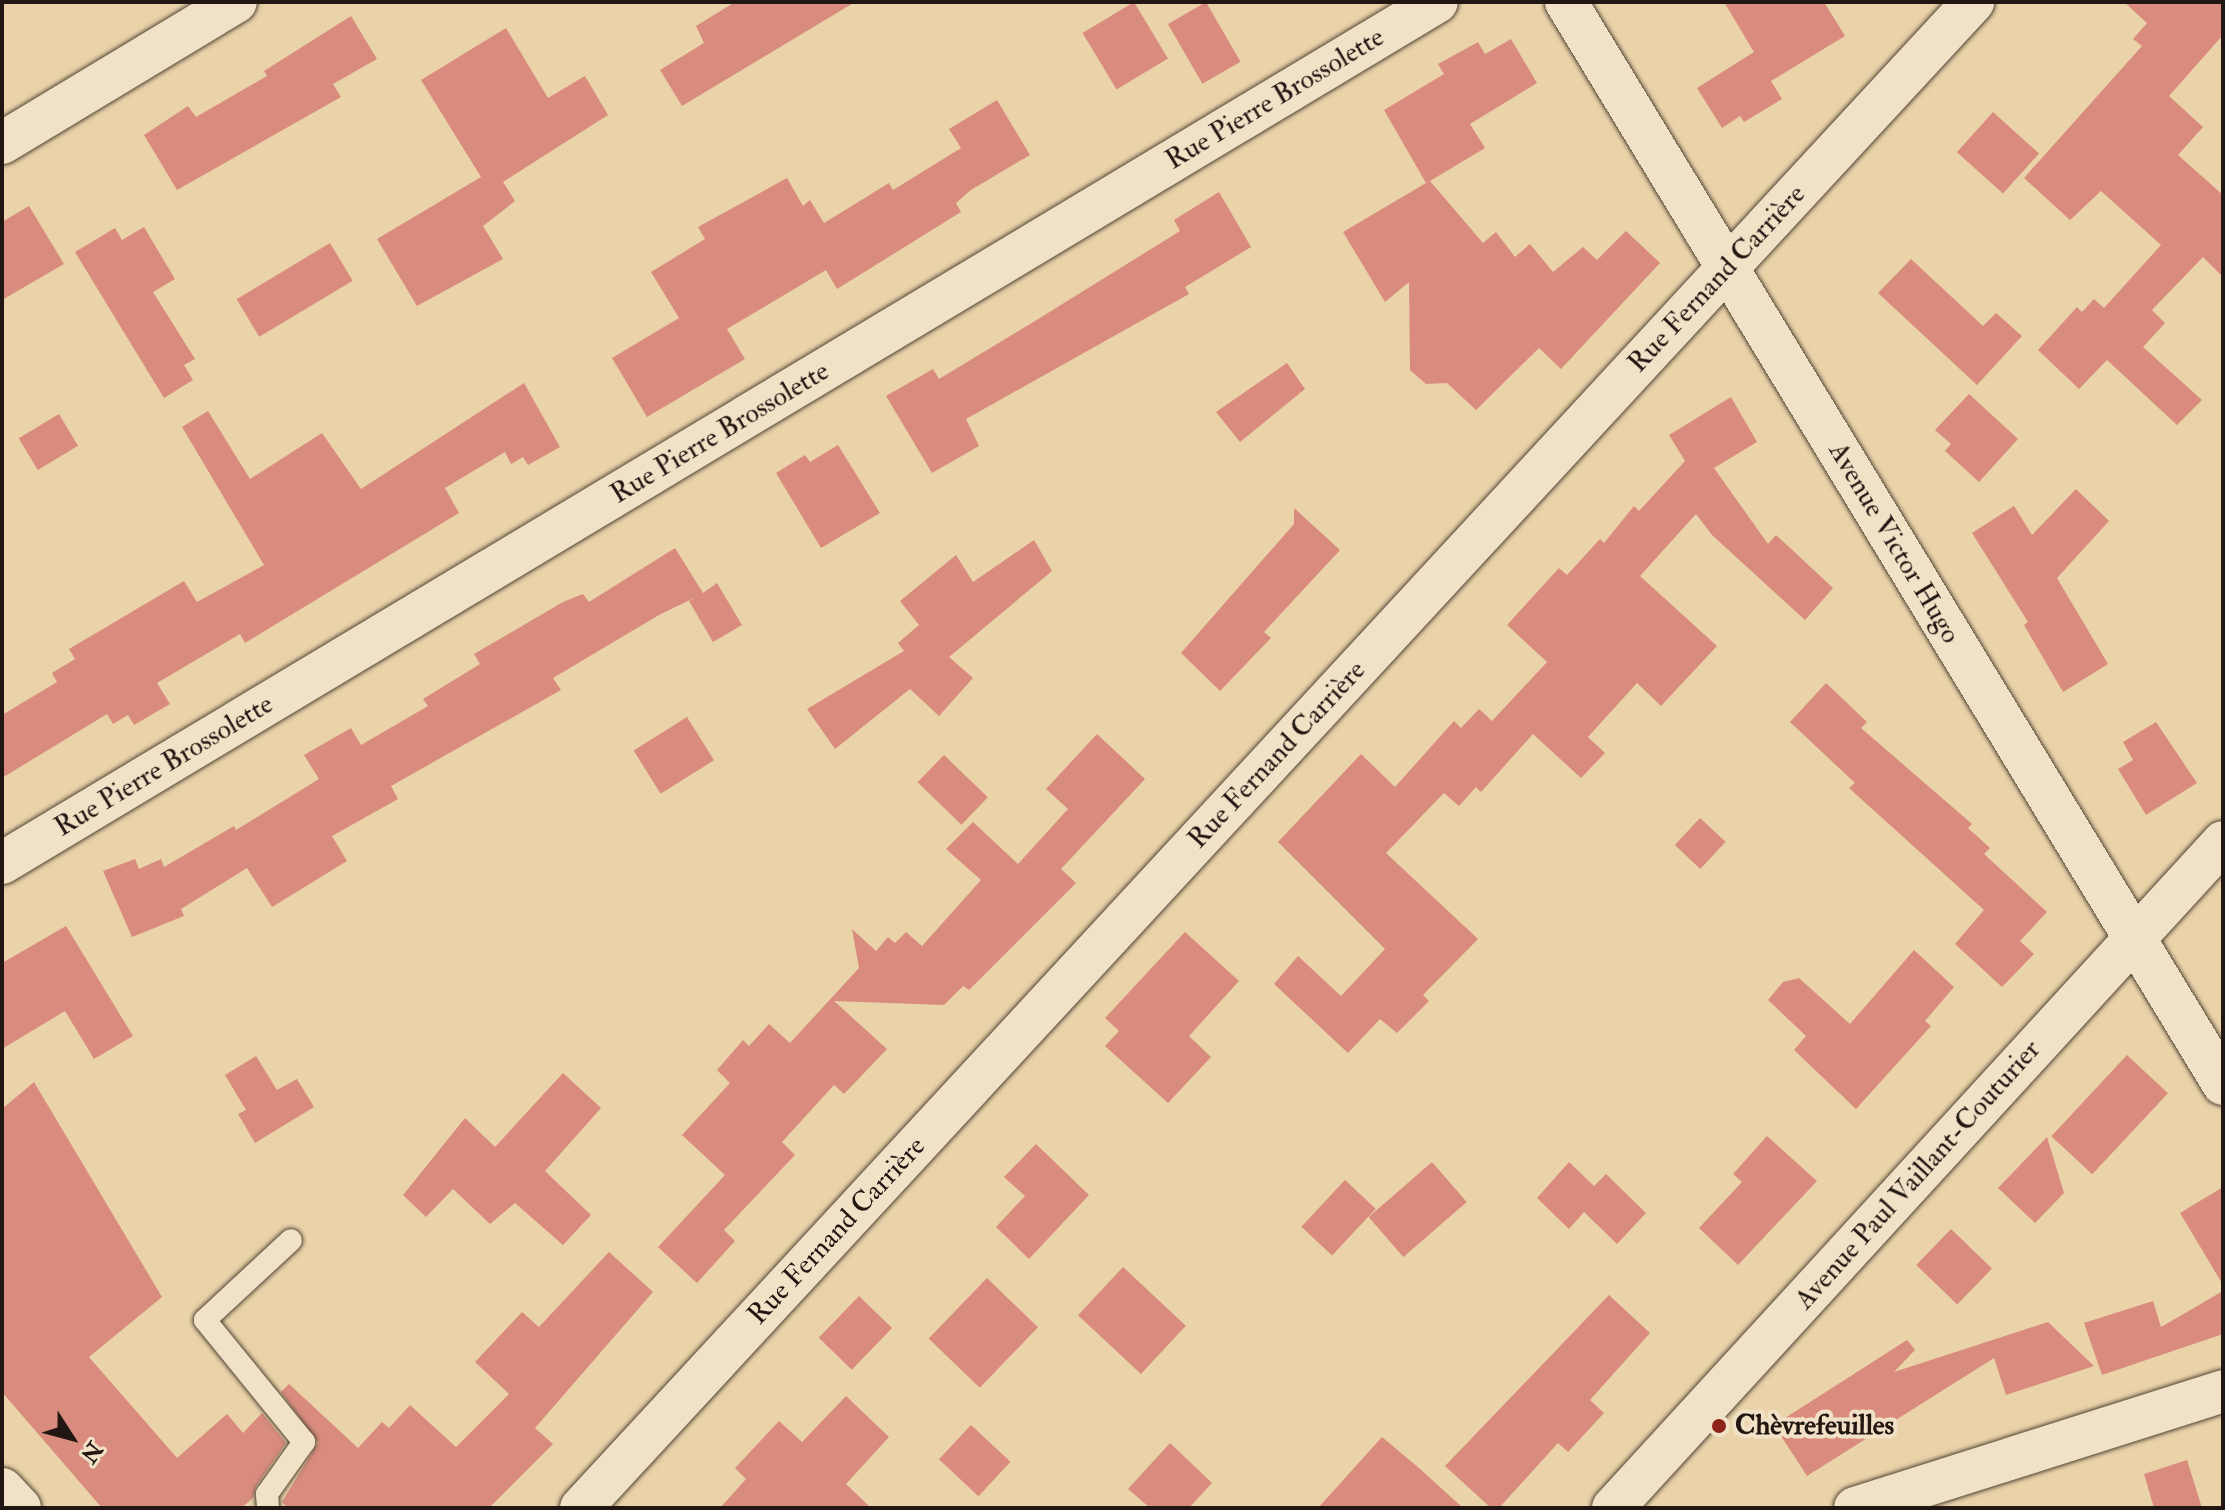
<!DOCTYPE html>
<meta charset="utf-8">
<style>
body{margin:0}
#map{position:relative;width:2225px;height:1510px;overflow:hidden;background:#ead3a9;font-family:"IM FELL Double Pica",serif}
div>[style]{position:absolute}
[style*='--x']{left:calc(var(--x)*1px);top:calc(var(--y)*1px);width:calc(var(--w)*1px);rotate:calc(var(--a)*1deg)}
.building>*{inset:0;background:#d98c7e;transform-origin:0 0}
.roads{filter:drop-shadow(0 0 2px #534537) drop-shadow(0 0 2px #534537)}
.service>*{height:22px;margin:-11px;padding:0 11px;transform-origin:11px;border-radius:11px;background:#f1e2c7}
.minor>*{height:42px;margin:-21px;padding:0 21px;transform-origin:21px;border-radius:21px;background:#f1e2c7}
.secondary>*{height:44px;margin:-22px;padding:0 22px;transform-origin:22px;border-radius:22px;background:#f1e2c7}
.dots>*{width:22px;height:22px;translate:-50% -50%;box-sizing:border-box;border:4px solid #f1e2c7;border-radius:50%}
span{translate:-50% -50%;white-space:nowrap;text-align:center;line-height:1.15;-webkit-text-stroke:8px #f1e2c7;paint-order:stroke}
.street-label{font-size:28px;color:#211611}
.poi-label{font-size:28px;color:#211611;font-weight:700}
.left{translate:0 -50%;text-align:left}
.frame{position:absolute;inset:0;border:4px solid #211611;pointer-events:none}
.north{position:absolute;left:32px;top:1398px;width:80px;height:80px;-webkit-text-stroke:6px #f1e2c7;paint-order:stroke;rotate:126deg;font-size:22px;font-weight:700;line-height:32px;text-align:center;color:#211611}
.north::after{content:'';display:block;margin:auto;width:28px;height:36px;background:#211611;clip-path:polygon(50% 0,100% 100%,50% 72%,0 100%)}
</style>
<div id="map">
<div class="building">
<i style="clip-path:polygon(735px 2px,855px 2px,682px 106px,660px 70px,704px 43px,696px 26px)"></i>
<i style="left:1134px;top:2px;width:66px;height:60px;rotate:59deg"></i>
<i style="left:1206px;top:2px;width:69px;height:44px;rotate:60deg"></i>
<i style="clip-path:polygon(1724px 2px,1824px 2px,1845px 36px,1771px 81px,1782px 99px,1744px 122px,1740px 116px,1722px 128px,1697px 88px,1754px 52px)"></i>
<i style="clip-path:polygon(2124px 2px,2223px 2px,2223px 35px,2169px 96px,2203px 127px,2178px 155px,2223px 195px,2223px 277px,2203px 257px,2152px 310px,2165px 323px,2143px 347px,2202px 400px,2177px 425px,2107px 360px,2079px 389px,2038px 350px,2077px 307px,2082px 312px,2094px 299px,2104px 308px,2161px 245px,2101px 191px,2070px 220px,2024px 178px,2142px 46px,2133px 39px,2147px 23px)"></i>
<i style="clip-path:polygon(351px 16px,377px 59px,333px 84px,341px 97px,177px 190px,144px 135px,188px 106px,196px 117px,267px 76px,264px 71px)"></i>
<i style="clip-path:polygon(506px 28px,548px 98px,585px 76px,608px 115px,503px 182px,515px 201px,483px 226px,503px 259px,417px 306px,377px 239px,481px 177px,421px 80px)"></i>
<i style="clip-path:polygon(1511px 39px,1537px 83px,1470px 124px,1485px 148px,1430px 181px,1483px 243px,1496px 232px,1515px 257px,1530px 244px,1553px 272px,1583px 247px,1597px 260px,1626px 231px,1660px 263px,1561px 369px,1539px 348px,1476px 410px,1447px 383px,1426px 384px,1410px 370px,1409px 282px,1385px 302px,1343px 232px,1426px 183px,1384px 110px,1444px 74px,1438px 64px,1478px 42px,1485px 54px)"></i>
<i style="clip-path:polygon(997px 100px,1030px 155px,971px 190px,956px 203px,961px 212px,837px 289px,826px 270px,727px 329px,745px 359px,647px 417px,612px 358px,679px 318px,651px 272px,705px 239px,698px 227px,787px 178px,803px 206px,810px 200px,824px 223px,889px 183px,893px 190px,961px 148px,949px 129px)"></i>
<i style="left:1993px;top:112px;width:62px;height:54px;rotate:42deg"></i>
<i style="clip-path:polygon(1219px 192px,1251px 247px,1185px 287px,1189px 294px,966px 419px,979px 446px,932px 473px,886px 396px,933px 369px,939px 379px,1035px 321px,1180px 231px,1174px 220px)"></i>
<i style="clip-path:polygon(29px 206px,64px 264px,2px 300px,2px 222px)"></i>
<i style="clip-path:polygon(144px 227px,175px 279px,153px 292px,195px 359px,184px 365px,193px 380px,164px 398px,75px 252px,115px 228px,122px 240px)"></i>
<i style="left:330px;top:243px;width:44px;height:109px;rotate:59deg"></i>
<i style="clip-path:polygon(1911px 259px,1983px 326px,1996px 313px,2022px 336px,1977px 385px,1878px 293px)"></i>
<i style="clip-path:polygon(1287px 363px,1305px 389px,1240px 442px,1216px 412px)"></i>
<i style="clip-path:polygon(524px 383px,560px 447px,528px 465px,523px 457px,511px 464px,505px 452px,445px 488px,459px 513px,245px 643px,240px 634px,157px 683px,170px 704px,134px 725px,128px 715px,113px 724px,107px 714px,2px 778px,2px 715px,57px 682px,52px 673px,75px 659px,69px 649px,184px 581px,197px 602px,264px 565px,182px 427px,208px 411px,250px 479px,322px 433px,361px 489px)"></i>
<i style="clip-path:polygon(1969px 394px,2018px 439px,1979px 482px,1945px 451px,1951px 444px,1935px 430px)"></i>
<i style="clip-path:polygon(1731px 397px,1757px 442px,1714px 468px,1768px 544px,1776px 535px,1833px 588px,1805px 620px,1712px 535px,1696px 514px,1640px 576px,1717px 646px,1661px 706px,1637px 683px,1588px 737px,1605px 753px,1581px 778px,1533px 734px,1481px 792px,1476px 787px,1459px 806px,1444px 793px,1386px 853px,1478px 939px,1423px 995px,1429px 1001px,1397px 1033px,1380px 1019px,1348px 1053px,1274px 984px,1298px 956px,1341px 996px,1385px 949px,1278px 842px,1361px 754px,1395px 787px,1454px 721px,1461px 728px,1479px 709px,1492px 721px,1547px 662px,1507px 625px,1559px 568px,1567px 575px,1600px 539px,1604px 543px,1634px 506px,1639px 511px,1685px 461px,1669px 435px)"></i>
<i style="left:59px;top:414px;width:37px;height:47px;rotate:59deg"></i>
<i style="clip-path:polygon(838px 445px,880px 513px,821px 548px,776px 473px,805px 455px,810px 462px)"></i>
<i style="clip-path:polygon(2076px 489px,2109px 521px,2057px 578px,2108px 664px,2063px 692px,2024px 625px,2028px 622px,1972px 533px,2014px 506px,2032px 535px)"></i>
<i style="clip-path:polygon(1294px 508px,1340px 550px,1264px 632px,1271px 638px,1220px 691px,1181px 653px,1294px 524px)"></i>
<i style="clip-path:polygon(1034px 540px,1052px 571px,949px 657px,973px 678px,939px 716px,910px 689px,835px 749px,807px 709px,904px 651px,898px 643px,919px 625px,900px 601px,956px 555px,973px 582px)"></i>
<i style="clip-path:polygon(675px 548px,703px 593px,717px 583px,742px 625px,713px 642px,689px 601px,698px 596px,659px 615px,553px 678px,561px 690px,391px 786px,398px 799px,332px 836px,347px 861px,272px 907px,247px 868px,181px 909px,184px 916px,132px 937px,103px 871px,135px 859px,139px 869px,161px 859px,164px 867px,234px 826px,236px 830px,319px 779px,304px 755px,351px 728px,361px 745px,428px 706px,423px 699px,480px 664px,474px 654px,563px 602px,583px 594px,589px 602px)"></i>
<i style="clip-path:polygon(1826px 683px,1867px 722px,1861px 728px,1972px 824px,1968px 828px,1990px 848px,1984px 854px,2047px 912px,2020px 941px,2034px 954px,2002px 987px,1955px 944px,1984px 910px,1849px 788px,1855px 783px,1790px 722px)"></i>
<i style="left:687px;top:717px;width:51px;height:63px;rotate:58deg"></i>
<i style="clip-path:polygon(2156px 722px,2197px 783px,2146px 815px,2118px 769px,2133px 760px,2123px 742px)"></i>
<i style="clip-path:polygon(1097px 734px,1145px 779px,1061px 869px,1076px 883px,969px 990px,963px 986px,944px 1005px,834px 1001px,887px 1049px,844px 1094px,834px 1085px,782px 1142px,795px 1155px,724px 1230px,735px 1241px,697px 1283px,658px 1247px,725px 1175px,682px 1135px,730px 1083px,717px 1070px,743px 1040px,749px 1046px,769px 1024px,790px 1043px,859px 968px,852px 929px,876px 951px,888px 937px,895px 943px,906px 932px,922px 946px,981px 880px,946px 849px,973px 822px,1018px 864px,1068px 809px,1046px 789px)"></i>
<i style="left:944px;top:755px;width:61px;height:38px;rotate:44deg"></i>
<i style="left:1700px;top:818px;width:35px;height:37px;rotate:43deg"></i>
<i style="clip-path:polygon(66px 926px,133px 1036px,94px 1059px,65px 1011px,2px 1049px,2px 963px)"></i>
<i style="clip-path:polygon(1185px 932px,1239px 981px,1189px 1036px,1211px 1057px,1168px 1103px,1105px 1046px,1119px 1031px,1105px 1018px)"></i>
<i style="clip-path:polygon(1914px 950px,1954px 987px,1925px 1021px,1931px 1026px,1856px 1109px,1794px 1050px,1806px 1036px,1768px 1000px,1783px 982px,1799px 978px,1850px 1024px)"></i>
<i style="left:2127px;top:1055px;width:56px;height:111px;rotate:43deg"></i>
<i style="clip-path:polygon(256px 1056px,277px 1090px,297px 1079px,314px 1107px,255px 1143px,238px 1114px,246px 1110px,225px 1075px)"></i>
<i style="clip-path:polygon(563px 1073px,601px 1108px,545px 1171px,591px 1215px,563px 1245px,515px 1203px,490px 1224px,453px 1189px,426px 1217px,403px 1195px,465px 1118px,495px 1147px)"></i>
<i style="clip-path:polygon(34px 1082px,162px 1297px,89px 1357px,177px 1458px,227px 1414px,243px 1433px,262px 1413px,286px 1443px,256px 1486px,253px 1498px,241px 1508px,102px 1508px,2px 1392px,2px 1109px)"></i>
<i style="clip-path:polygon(1767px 1136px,1817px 1181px,1738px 1265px,1699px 1228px,1742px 1182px,1733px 1174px)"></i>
<i style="clip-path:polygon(2047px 1137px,2064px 1193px,2035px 1223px,1998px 1188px)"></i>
<i style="clip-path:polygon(1036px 1144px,1089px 1195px,1029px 1259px,996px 1227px,1025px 1196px,1004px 1177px)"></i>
<i style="left:1432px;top:1162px;width:53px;height:84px;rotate:49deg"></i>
<i style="clip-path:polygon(1569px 1162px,1594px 1186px,1606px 1174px,1646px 1213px,1617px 1244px,1584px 1212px,1569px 1229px,1537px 1198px)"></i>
<i style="left:1345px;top:1180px;width:42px;height:64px;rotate:43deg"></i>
<i style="clip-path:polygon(2223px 1187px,2223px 1285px,2180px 1213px)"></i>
<i style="left:1951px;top:1229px;width:57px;height:50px;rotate:44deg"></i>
<i style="clip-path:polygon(609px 1252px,653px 1292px,535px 1428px,553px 1444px,489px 1508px,288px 1508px,282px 1502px,318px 1443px,281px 1392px,289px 1384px,358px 1448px,382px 1422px,389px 1428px,410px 1405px,456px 1447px,509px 1394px,475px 1362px,522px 1312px,539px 1327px)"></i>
<i style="left:1123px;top:1267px;width:86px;height:66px;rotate:43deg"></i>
<i style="left:987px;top:1278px;width:71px;height:84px;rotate:44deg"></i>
<i style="clip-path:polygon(2223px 1291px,2223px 1334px,2102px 1375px,2084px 1323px,2153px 1301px,2161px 1327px)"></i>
<i style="clip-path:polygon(1609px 1295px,1650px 1333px,1590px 1400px,1604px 1413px,1568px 1452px,1558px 1443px,1499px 1508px,1491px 1508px,1445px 1466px)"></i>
<i style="left:859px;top:1296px;width:46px;height:58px;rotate:44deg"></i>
<i style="clip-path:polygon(2048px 1322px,2094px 1366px,2006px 1395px,1994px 1358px,1807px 1476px,1774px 1425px,1907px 1340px,1915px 1350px,1894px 1372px)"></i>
<i style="clip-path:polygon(846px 1396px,889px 1437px,846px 1484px,871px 1508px,720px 1508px,746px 1479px,735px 1468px,779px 1421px,802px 1442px)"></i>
<i style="left:971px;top:1425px;width:54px;height:47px;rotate:43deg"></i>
<i style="clip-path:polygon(1382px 1437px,1419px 1468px,1463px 1508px,1318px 1508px)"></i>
<i style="clip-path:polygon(1170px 1443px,1212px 1483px,1189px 1508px,1150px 1508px,1128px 1489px)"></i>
<i style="clip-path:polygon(2187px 1460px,2202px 1508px,2154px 1508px,2144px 1474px)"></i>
</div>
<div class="roads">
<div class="service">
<i style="--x:268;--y:1508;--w:14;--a:-94"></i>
<i style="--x:267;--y:1494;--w:64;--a:-54.6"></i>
<i style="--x:304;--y:1442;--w:157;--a:-129.1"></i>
<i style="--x:205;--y:1320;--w:117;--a:-42.9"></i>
</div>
<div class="minor">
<i style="--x:1566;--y:2;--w:1266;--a:58.73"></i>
<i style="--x:2;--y:143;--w:273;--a:-31.1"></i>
<i style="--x:2;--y:863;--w:1673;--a:-30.96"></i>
<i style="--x:581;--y:1508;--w:2051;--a:-47.25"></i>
<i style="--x:1613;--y:1508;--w:903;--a:-47.51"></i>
<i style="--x:1855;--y:1508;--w:386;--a:-17.6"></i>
</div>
<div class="secondary">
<i style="--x:2;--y:1490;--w:25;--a:47"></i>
</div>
</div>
<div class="dots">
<i style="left:1719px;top:1426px;background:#8f2418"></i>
</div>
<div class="street-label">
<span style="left:1275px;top:99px;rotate:-31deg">Rue Pierre Brossolette</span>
<span style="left:1717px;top:279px;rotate:-47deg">Rue Fernand Carrière</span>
<span style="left:720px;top:433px;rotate:-31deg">Rue Pierre Brossolette</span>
<span style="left:1894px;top:543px;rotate:59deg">Avenue Victor Hugo</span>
<span style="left:1277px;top:755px;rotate:-47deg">Rue Fernand Carrière</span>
<span style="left:164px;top:766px;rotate:-31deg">Rue Pierre Brossolette</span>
<span style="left:1918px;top:1175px;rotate:-48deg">Avenue Paul Vaillant-Couturier</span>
<span style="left:837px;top:1231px;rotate:-47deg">Rue Fernand Carrière</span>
</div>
<div class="poi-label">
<span class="left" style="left:1735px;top:1426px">Chèvrefeuilles</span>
</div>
<div class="frame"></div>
<div class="north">N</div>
</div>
